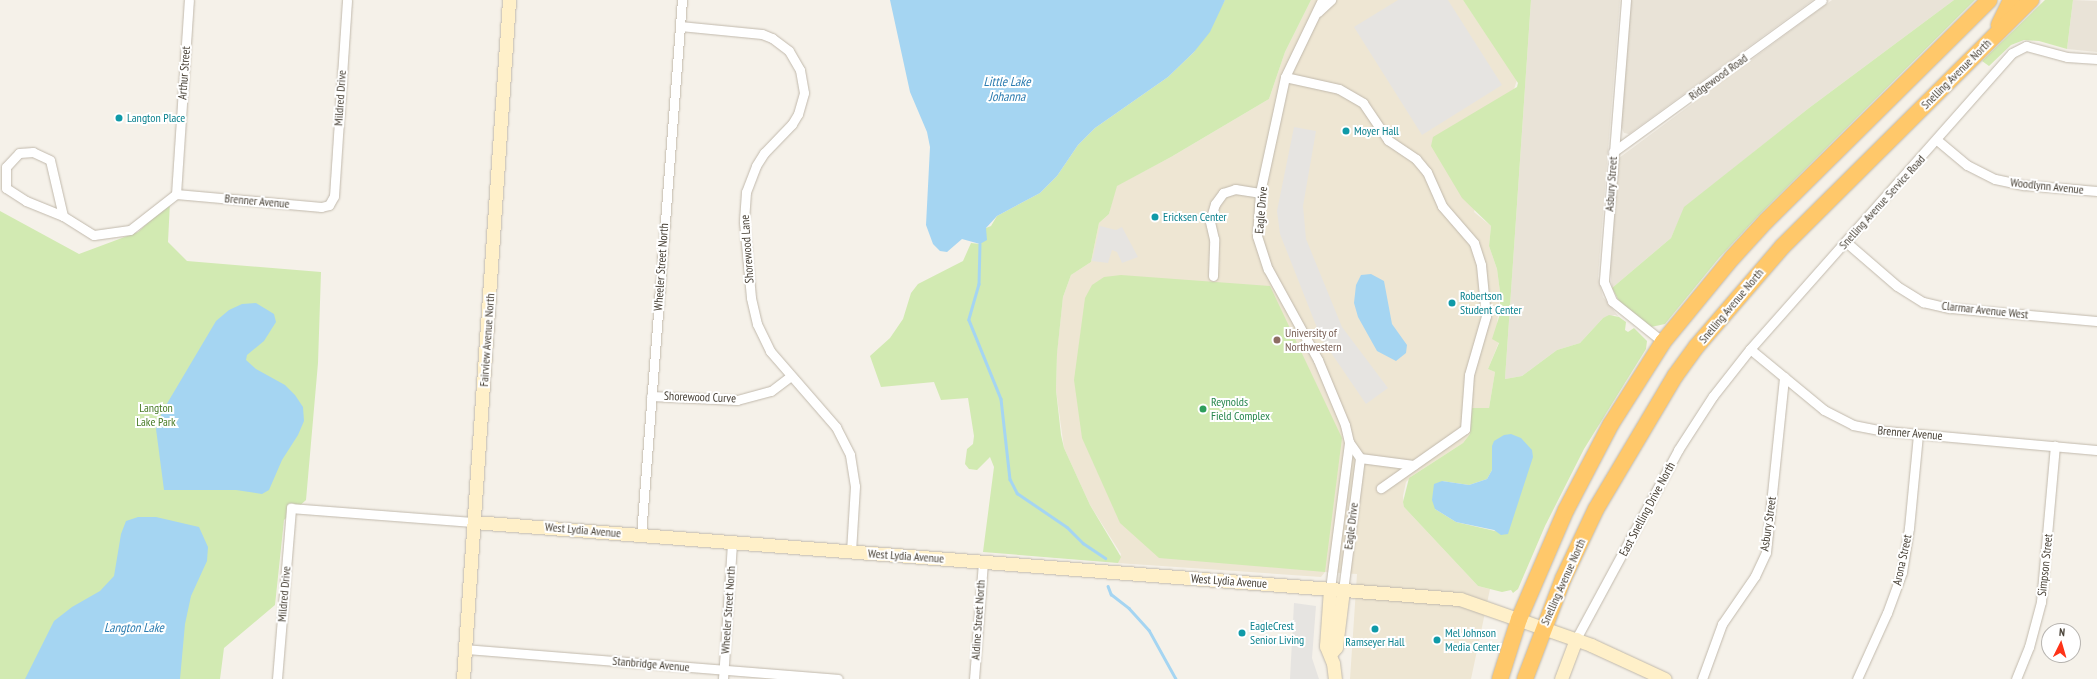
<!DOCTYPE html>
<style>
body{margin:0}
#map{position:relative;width:2097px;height:679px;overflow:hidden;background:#f5f1e9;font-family:"PT Sans Narrow",sans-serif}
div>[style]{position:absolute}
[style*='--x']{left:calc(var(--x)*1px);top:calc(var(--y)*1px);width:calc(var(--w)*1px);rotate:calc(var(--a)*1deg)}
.residential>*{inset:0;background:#e9e3d7}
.education>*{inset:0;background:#eee6d3}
.green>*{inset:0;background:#d2eab2}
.parking>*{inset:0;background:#e6e4e1}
.water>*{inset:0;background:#a5d5f2}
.stream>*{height:2.5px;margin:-1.25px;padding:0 1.25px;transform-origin:1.25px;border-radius:1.25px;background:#a5d5f2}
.roads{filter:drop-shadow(0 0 1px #c1b9ac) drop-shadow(0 0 1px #c1b9ac)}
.street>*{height:9px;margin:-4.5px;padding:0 4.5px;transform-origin:4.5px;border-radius:4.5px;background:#fff}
.secondary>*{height:13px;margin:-6.5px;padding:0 6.5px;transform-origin:6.5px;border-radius:6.5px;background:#fff0c9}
.highway>*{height:16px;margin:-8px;padding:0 8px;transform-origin:8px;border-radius:8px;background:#ffc86a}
.dots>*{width:11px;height:11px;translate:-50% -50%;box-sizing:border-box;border:2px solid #fff;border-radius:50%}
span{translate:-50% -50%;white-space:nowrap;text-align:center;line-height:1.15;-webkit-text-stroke:4px #fff;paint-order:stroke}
.street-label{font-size:12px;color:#494237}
.culture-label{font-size:12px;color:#0d838f}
.left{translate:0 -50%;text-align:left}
.education-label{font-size:12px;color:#785e54}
.leisure-label{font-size:12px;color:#27864d}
.park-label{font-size:12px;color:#4b7d29}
.water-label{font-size:13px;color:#2c7cb0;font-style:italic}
.north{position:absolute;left:2041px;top:623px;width:40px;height:40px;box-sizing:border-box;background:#fff;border:1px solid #b6b3af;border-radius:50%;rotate:5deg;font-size:11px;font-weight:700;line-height:16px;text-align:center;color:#494237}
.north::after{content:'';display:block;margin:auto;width:14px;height:18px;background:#fe3318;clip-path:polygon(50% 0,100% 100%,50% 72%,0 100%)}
</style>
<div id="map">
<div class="residential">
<i style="clip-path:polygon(1531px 0,1620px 0,1598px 277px,1603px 297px,1619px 317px,1615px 315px,1603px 318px,1580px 343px,1557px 350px,1522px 376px,1505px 379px)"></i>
<i style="clip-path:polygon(1631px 0,1813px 0,1629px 134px,1624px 133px,1621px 126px)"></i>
<i style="clip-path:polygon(1832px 0,1954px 0,1809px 108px,1685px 207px,1671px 238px,1612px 288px,1610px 270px,1619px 158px)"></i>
<i style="clip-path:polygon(2073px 0,2097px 1px,2097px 52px,2067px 49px)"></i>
</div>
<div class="education">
<i style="clip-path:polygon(1311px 0,1463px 0,1517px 80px,1474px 212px,1491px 226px,1489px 246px,1497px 269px,1500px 292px,1497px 325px,1499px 342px,1488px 369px,1495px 372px,1489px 408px,1471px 425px,1470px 434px,1463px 443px,1412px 476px,1406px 482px,1403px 496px,1404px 507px,1478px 586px,1490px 589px,1471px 679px,1350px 679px,1357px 574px,1325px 572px,1321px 577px,1118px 563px,1121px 554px,1090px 505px,1064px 448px,1056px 390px,1057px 353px,1063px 297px,1071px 275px,1091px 262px,1099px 223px,1109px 214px,1116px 186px,1171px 157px,1269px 99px,1285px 52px)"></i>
</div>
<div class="green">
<i style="clip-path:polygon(1225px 0,1311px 0,1285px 52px,1269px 99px,1171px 157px,1117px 186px,1109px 214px,1099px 223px,1091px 262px,1071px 275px,1063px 297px,1057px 354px,1056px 390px,1061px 435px,1064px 448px,1090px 505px,1121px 557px,1118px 563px,983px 552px,994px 467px,990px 457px,977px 470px,969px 469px,965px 464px,967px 449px,973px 444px,974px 436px,968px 398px,941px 400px,934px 382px,881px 387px,870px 356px,890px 338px,903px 319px,911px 293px,918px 284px,963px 261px,971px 243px,980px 244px,986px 228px,991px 226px,997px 216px,1040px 193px,1057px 176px,1078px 145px,1095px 128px,1168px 77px,1194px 52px)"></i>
<i style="clip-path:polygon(evenodd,1463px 0,1531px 0,1505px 379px,1522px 376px,1557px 350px,1580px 343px,1603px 318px,1609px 315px,1619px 317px,1626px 322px,1625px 330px,1628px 332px,1634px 328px,1647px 341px,1646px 349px,1584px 449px,1545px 526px,1518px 589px,1513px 593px,1511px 590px,1502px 592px,1478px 586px,1404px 507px,1403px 502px,1409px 478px,1463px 443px,1470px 434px,1472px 408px,1489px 408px,1495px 372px,1488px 369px,1499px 343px,1492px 339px,1500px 314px,1500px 292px,1497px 269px,1489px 246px,1491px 226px,1462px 198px,1431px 146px,1433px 137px,1517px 87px,1518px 83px,1463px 0,1492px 453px,1508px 534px,1456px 522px,1435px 509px,1442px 481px,1469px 485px,1487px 479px,1492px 470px,1492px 453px)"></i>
<i style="clip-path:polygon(1954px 0,1975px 0,1758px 216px,1719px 258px,1665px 324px,1651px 327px,1619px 301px,1612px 288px,1671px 238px,1684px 207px,1809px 108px)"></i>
<i style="clip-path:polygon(2045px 0,2073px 0,2067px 49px,2039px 41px,2024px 40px,2011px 45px,1989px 66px,1982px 61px)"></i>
<i style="clip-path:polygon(170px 202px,168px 242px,187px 261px,321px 272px,318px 363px,306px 500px,284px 520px,275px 605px,224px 648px,220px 679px,0 679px,0 211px,79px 254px,138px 232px)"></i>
<i style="clip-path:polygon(1121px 275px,1270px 286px,1342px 438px,1325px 572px,1159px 558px,1120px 523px,1082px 438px,1074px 380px,1085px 298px,1092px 285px,1104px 277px)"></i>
</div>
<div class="parking">
<i style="clip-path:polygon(1398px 0,1448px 0,1502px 85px,1422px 135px,1354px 27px)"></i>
<i style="clip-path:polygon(1294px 127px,1316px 131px,1303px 206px,1306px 239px,1342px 327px,1388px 388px,1366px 404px,1321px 338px,1280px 234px,1277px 211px)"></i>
<i style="clip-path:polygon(1100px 226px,1116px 230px,1122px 227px,1138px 257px,1122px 263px,1117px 252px,1112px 250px,1108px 263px,1092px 261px)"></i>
<i style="clip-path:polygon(1294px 603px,1316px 606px,1312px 658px,1319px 679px,1290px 679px)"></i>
</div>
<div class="water">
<i style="clip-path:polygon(890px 0,1225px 0,1210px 32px,1194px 52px,1168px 77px,1095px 128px,1078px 145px,1057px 176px,1040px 193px,997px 216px,986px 228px,987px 240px,980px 244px,962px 239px,947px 252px,940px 251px,933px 244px,926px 225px,930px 147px,927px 132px,910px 92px)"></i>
<i style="clip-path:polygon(1371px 274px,1384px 281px,1392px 324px,1407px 345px,1406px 353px,1396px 361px,1377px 351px,1358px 317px,1354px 303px,1356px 285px,1361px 275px)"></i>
<i style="clip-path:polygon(256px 303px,274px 314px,276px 322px,264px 341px,247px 355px,246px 360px,256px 369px,285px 385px,295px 395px,303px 407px,304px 421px,298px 435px,282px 460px,269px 490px,262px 494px,236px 490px,164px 490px,156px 429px,162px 412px,216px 321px,229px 310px,242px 304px)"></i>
<i style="clip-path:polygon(1504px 435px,1511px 434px,1521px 438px,1532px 450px,1533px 457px,1508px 534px,1501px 535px,1494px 530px,1456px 522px,1435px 509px,1432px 500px,1434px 484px,1442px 481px,1469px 485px,1487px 479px,1492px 470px,1492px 446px,1494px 441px)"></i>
<i style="clip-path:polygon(138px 517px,156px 517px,199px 527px,208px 547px,207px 561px,191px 596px,185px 624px,180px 679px,25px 679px,54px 621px,72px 607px,100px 591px,114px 576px,121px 534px,126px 521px)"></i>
</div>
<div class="stream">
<i style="--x:980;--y:244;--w:40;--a:91.4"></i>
<i style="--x:979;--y:284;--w:37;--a:106"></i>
<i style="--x:969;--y:320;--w:85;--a:67.9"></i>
<i style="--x:1001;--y:399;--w:81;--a:83.6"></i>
<i style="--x:1010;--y:479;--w:16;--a:63"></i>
<i style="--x:1017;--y:493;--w:60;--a:34.2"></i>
<i style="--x:1067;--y:527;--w:23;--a:45"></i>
<i style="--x:1083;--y:543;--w:27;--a:34"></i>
<i style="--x:1108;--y:586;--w:9;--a:69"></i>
<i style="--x:1111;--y:594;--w:23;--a:38"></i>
<i style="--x:1129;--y:608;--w:30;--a:48"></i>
<i style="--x:1149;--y:630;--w:56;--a:61.1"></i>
</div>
<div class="roads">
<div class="street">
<i style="--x:1322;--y:0;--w:85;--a:115.7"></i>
<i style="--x:1285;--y:77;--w:119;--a:102.2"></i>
<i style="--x:1260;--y:193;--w:43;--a:94"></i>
<i style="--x:1257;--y:236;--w:35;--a:72"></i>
<i style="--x:1268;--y:269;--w:104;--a:61.2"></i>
<i style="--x:1318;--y:360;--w:70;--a:67.4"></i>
<i style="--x:1345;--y:425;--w:17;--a:77"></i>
<i style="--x:1349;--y:442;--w:19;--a:55"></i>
<i style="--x:1360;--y:458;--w:133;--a:97.3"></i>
<i style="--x:1626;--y:0;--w:283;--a:94.5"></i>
<i style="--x:1604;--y:282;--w:21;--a:67"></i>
<i style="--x:1612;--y:301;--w:65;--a:38.8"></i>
<i style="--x:1318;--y:12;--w:18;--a:-43"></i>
<i style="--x:680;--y:26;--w:82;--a:5.6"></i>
<i style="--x:762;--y:34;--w:11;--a:22"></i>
<i style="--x:772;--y:38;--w:21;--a:37"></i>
<i style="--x:789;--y:51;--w:22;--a:60"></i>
<i style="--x:800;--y:70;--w:23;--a:80"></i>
<i style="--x:804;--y:93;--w:22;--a:106"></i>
<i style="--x:798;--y:114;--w:12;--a:121"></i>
<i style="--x:792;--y:124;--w:40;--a:134"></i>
<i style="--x:764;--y:153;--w:15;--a:122"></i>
<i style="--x:756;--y:166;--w:28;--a:111"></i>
<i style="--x:746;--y:192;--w:30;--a:94"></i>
<i style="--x:744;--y:222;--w:76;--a:84.7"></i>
<i style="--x:751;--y:298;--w:27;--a:77"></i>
<i style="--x:757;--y:324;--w:30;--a:64"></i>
<i style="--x:770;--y:351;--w:101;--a:49"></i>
<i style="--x:836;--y:427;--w:31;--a:63"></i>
<i style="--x:850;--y:455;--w:31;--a:81"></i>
<i style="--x:855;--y:486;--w:65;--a:93.5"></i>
<i style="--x:1285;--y:77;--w:55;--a:12.5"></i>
<i style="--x:1339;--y:89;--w:28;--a:30"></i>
<i style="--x:1363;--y:103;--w:45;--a:56"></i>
<i style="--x:1388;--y:140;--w:34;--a:34"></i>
<i style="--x:1416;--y:159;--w:17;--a:50"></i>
<i style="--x:1427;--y:172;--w:37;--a:66"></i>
<i style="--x:1442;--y:206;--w:49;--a:49.1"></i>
<i style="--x:1474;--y:243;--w:23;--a:72"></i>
<i style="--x:1481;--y:265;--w:51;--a:84.4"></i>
<i style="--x:1486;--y:316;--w:61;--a:106.1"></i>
<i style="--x:1469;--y:375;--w:54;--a:94.2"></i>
<i style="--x:1465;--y:429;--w:103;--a:144.9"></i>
<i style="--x:1937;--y:140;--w:39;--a:40"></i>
<i style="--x:1967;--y:165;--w:31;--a:27"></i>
<i style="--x:1995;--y:179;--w:30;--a:12"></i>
<i style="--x:2024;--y:185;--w:73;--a:4.7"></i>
<i style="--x:1613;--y:152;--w:258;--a:-36"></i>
<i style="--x:176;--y:194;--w:146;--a:5.1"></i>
<i style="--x:321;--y:207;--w:8;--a:-14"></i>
<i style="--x:329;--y:205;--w:10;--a:-61"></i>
<i style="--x:334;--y:196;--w:196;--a:-86.2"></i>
<i style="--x:176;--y:194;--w:194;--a:-86.2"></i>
<i style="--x:63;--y:216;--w:57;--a:-103.1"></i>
<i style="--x:50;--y:160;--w:19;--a:-155"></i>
<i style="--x:33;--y:152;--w:14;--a:176"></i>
<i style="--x:19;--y:153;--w:19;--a:133"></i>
<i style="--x:6;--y:167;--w:21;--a:90"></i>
<i style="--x:6;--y:188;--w:24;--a:33"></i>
<i style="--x:26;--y:201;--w:40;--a:22"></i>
<i style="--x:63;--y:216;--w:36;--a:32"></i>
<i style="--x:94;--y:235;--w:36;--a:-8"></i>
<i style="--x:130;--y:230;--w:58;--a:-38"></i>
<i style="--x:1846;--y:242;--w:67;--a:40.8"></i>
<i style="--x:1897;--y:286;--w:31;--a:32"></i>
<i style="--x:1923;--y:302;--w:28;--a:13"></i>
<i style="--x:1950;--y:308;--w:148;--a:5.1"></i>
<i style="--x:1213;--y:276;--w:37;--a:-88"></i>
<i style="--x:1214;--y:239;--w:18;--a:-103"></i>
<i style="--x:1210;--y:221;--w:18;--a:-74"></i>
<i style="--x:1215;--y:204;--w:14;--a:-54"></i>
<i style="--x:1223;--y:193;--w:13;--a:-18"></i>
<i style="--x:1235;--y:189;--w:25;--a:9"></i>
<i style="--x:1750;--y:349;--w:96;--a:39.5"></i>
<i style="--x:1824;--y:410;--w:33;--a:27"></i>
<i style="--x:1853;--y:425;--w:32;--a:11"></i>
<i style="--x:1884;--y:431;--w:214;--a:5.1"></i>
<i style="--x:651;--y:396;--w:86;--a:2.7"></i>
<i style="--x:737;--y:400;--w:35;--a:-15"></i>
<i style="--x:771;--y:391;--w:25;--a:-37"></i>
<i style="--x:1360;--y:458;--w:54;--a:7.4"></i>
<i style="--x:641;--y:535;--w:537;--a:-85.62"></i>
<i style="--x:1330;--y:589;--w:148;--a:-82.6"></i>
<i style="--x:1576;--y:639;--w:215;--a:-61.6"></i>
<i style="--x:1678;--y:450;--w:64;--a:-57.1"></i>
<i style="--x:1713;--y:396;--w:60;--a:-51.8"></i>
<i style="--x:1750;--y:349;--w:395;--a:-48.5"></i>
<i style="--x:2012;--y:53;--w:16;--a:-27"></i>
<i style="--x:2026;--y:46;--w:42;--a:15"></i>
<i style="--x:2067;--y:57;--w:30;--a:4"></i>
<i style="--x:465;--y:649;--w:374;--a:4.6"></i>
<i style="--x:277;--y:679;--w:172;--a:-85.3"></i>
<i style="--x:291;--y:508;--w:184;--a:4.4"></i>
<i style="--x:723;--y:679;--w:137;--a:-86.2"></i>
<i style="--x:974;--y:679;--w:117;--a:-85.6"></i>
<i style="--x:1702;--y:679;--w:59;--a:-70"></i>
<i style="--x:1722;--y:624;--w:58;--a:-55.5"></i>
<i style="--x:1755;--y:576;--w:26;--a:-65"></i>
<i style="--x:1766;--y:552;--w:176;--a:-84.1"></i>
<i style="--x:1857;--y:679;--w:72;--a:-65.6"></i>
<i style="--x:1887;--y:613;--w:44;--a:-69.9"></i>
<i style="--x:1902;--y:572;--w:45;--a:-81"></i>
<i style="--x:1909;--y:528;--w:94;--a:-84.5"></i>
<i style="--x:2016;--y:679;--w:35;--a:-68"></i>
<i style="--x:2029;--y:647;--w:47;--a:-75.1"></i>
<i style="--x:2041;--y:602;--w:157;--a:-84.9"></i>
</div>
<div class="secondary">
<i style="--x:474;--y:522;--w:989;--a:4.47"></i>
<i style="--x:1460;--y:599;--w:139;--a:19.3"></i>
<i style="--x:1591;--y:645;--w:81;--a:24.7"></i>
<i style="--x:1330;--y:589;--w:57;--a:94"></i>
<i style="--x:1326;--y:646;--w:18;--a:68"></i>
<i style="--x:1333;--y:663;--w:16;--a:83"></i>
<i style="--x:1330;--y:654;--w:9;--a:-49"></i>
<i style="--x:1336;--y:647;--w:57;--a:-83"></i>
<i style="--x:463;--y:679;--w:681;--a:-86.12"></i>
<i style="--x:1561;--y:679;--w:43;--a:-69.4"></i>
</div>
<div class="highway">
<i style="--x:1999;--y:25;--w:28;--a:-64"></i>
<i style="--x:1500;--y:679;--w:63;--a:-72.4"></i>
<i style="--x:1519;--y:619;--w:119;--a:-66.7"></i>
<i style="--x:1566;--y:510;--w:97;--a:-62.4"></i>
<i style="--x:1611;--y:424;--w:97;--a:-57.6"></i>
<i style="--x:1663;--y:342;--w:109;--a:-50.6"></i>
<i style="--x:1732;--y:258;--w:50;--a:-47.4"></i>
<i style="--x:1766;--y:221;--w:314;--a:-44.7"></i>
<i style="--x:1525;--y:679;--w:107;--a:-69.2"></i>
<i style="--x:1563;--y:579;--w:77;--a:-64.8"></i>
<i style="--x:1596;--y:509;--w:155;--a:-59.3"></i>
<i style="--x:1675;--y:376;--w:36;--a:-54"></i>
<i style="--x:1696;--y:347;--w:132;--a:-49.3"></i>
<i style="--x:1782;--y:247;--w:351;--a:-44.8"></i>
</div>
</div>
<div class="dots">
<i style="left:119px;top:118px;background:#0f9aa8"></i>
<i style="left:1346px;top:131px;background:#0f9aa8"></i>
<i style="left:1155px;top:217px;background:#0f9aa8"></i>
<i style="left:1452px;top:303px;background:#0f9aa8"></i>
<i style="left:1277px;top:340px;background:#8d6e63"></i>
<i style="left:1203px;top:409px;background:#2e9e5b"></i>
<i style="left:1375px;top:629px;background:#0f9aa8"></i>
<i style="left:1242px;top:633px;background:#0f9aa8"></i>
<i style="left:1437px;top:640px;background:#0f9aa8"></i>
</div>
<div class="street-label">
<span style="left:184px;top:73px;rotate:-86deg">Arthur Street</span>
<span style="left:1956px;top:74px;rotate:-45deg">Snelling Avenue North</span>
<span style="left:1718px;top:77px;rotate:-36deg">Ridgewood Road</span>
<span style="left:340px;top:98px;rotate:-86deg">Mildred Drive</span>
<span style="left:1611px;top:184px;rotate:-86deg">Asbury Street</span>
<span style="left:2047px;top:186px;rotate:6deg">Woodlynn Avenue</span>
<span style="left:257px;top:201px;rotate:5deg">Brenner Avenue</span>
<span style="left:1882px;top:202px;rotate:-48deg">Snelling Avenue Service Road</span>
<span style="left:1261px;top:210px;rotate:-85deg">Eagle Drive</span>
<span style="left:747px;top:249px;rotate:-94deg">Shorewood Lane</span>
<span style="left:661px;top:267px;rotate:-86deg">Wheeler Street North</span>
<span style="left:1731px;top:306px;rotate:-50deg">Snelling Avenue North</span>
<span style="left:1985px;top:310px;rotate:6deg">Clarmar Avenue West</span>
<span style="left:487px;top:340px;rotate:-86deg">Fairview Avenue North</span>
<span style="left:700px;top:397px;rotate:2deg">Shorewood Curve</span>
<span style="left:1910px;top:433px;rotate:5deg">Brenner Avenue</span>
<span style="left:1647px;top:509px;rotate:-62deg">East Snelling Drive North</span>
<span style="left:1768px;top:524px;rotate:-82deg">Asbury Street</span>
<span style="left:1351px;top:526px;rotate:-83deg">Eagle Drive</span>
<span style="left:583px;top:530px;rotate:5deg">West Lydia Avenue</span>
<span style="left:906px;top:556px;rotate:4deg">West Lydia Avenue</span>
<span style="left:1902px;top:560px;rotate:-78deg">Arona Street</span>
<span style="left:2045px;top:565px;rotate:-84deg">Simpson Street</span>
<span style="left:1229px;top:581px;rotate:4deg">West Lydia Avenue</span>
<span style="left:1563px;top:582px;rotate:-66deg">Snelling Avenue North</span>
<span style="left:284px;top:594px;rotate:-85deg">Mildred Drive</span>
<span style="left:728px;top:610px;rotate:-86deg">Wheeler Street North</span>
<span style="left:978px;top:620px;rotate:-86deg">Aldine Street North</span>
<span style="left:651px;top:664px;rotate:5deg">Stanbridge Avenue</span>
</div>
<div class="culture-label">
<span class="left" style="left:127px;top:118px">Langton Place</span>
<span class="left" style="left:1354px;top:131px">Moyer Hall</span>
<span class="left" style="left:1163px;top:217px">Ericksen Center</span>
<span class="left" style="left:1460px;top:303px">Robertson<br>Student Center</span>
<span class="left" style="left:1250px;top:633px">EagleCrest<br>Senior Living</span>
<span class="left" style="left:1445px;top:640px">Mel Johnson<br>Media Center</span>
<span style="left:1375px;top:642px">Ramseyer Hall</span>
</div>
<div class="education-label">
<span class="left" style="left:1285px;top:340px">University of<br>Northwestern</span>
</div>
<div class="leisure-label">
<span class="left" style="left:1211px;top:409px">Reynolds<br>Field Complex</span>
</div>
<div class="park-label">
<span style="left:156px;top:415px">Langton<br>Lake Park</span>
</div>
<div class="water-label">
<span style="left:1007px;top:90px">Little Lake<br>Johanna</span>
<span style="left:134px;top:628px">Langton Lake</span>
</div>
<div class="north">N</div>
</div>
